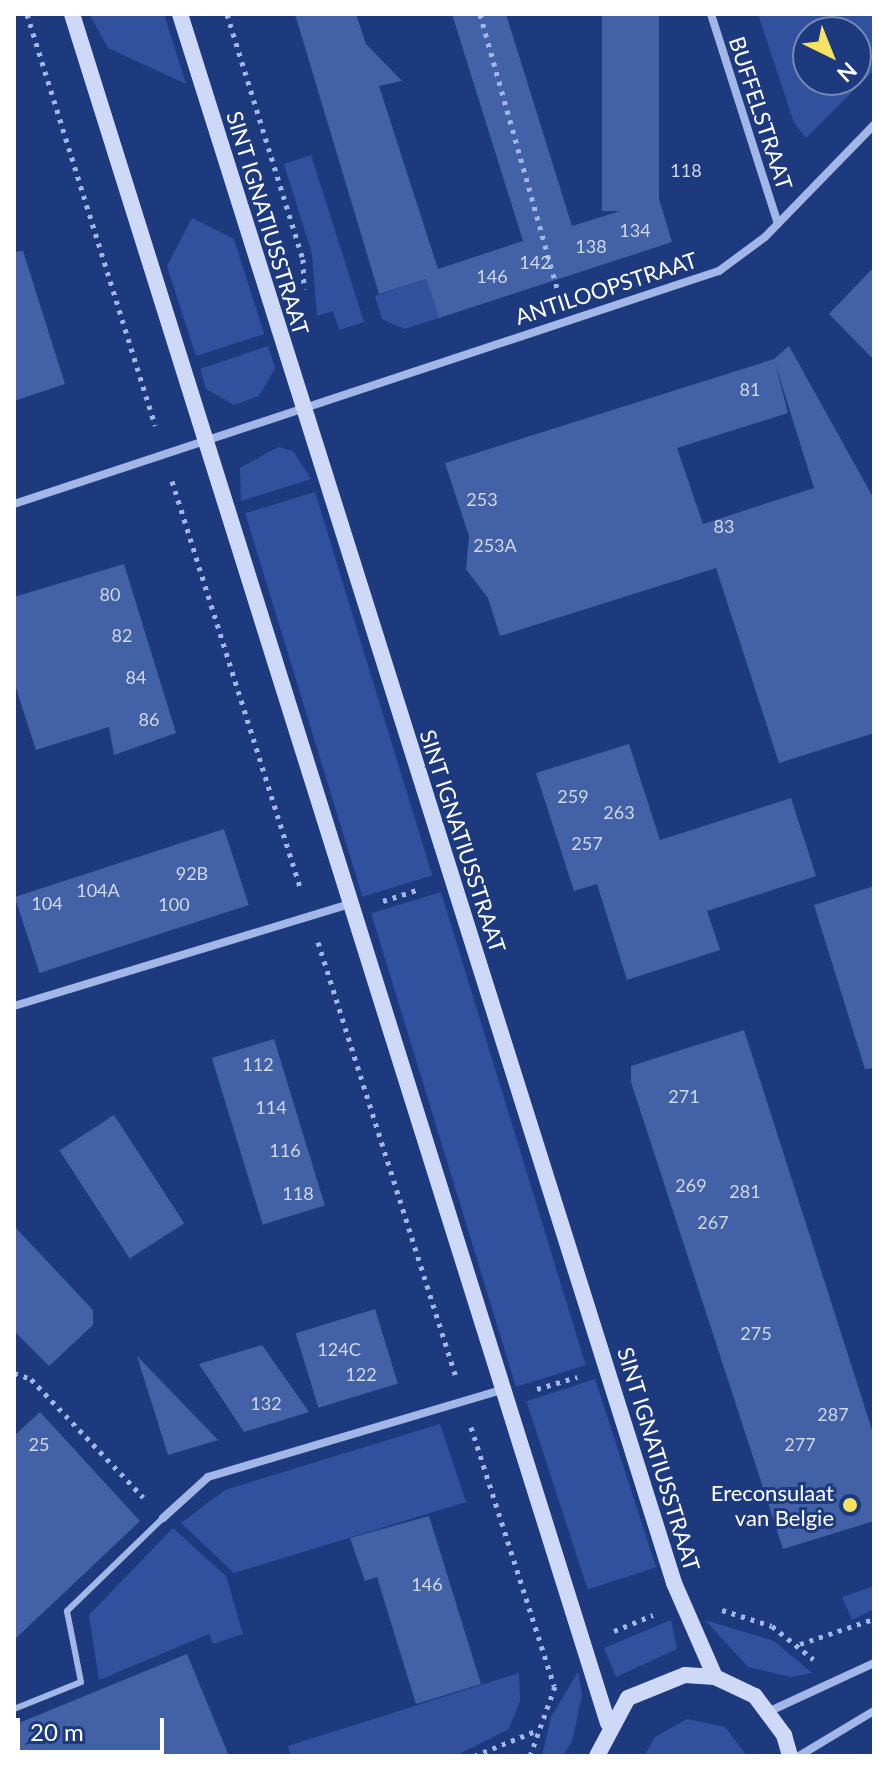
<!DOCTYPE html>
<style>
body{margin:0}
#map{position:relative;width:888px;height:1770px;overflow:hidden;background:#1e3a7f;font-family:Lato,sans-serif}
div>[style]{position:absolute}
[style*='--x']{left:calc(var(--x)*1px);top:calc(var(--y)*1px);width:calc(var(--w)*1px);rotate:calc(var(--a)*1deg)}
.green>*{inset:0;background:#31519e;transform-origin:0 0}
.building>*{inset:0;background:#4261a7;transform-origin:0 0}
.path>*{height:5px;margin-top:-2.5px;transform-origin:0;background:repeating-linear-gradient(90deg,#a2b7e8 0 4px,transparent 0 10px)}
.lane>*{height:6px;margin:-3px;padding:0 3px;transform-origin:3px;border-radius:3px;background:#a2b7e8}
.street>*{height:8px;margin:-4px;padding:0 4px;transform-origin:4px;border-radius:4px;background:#a2b7e8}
.secondary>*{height:16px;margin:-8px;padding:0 8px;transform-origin:8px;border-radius:8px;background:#cdd9f6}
.dots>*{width:22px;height:22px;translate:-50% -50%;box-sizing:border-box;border:4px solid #1e3a7f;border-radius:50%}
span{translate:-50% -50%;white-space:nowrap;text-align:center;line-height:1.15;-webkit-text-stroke:6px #1e3a7f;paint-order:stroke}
.number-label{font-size:18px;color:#d0d8e9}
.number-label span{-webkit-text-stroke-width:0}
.street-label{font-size:22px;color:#fff}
.poi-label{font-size:22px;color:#fff}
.right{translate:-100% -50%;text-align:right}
.frame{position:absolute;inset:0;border:16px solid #fff;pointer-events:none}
.north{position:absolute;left:792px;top:16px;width:80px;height:80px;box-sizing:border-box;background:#1e3a7f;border:2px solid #7889b2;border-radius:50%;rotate:137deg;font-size:22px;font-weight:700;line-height:32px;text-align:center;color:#fff}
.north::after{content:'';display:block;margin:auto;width:28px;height:36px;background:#f7e261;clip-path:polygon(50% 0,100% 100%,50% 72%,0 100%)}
.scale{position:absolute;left:16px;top:1718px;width:148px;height:36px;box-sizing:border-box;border:4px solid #fff;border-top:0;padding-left:10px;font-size:24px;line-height:28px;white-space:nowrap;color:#fff;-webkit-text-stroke:6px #1e3a7f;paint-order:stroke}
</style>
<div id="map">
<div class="green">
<i style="clip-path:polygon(89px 14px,164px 14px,186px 84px,108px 48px)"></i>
<i style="clip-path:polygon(evenodd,758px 14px,874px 14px,874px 70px,806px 138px,794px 123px,758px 14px,808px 32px,856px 32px,856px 80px,808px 80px,808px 32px)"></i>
<i style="clip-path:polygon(311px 155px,364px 322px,339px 330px,333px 311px,317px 316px,312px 254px,284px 164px)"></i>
<i style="clip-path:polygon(192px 218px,234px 239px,264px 334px,196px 356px,167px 266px)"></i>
<i style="clip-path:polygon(426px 279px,439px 318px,404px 329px,382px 319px,375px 296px)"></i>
<i style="clip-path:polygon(268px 346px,275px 368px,259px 396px,234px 405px,206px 389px,200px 369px)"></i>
<i style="clip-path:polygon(278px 447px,293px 451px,311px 479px,241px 501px,240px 468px)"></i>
<i style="left:315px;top:492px;width:401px;height:73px;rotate:73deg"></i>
<i style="left:441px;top:892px;width:495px;height:73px;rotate:73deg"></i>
<i style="left:595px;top:1379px;width:198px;height:72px;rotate:72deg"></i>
<i style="clip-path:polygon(440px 1424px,466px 1502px,234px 1573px,181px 1523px,225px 1490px)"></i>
<i style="clip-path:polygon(173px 1528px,226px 1576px,243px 1634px,213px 1644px,209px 1634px,99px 1680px,89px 1615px)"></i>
<i style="clip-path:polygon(874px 1586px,874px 1609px,852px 1620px,842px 1597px)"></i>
<i style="clip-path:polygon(671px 1620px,677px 1649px,616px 1677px,604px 1648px)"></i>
<i style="clip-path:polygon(705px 1620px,774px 1641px,812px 1673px,791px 1677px,748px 1667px)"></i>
<i style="clip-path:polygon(578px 1672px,582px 1695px,572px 1741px,563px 1756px,542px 1756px,551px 1717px)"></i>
<i style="clip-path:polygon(519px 1673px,520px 1701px,509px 1729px,455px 1756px,291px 1756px,288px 1746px)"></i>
<i style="clip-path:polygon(687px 1719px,725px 1727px,747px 1756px,644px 1756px,655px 1737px)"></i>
</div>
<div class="building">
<i style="clip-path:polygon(295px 14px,356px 14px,366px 44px,402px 81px,379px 86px,438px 269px,523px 241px,452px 14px,506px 14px,572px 226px,659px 199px,672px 242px,439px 318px,426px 279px,379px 294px)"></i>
<i style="left:602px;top:14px;width:57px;height:197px"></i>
<i style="clip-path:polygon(23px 251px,65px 384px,14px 401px,14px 252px)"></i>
<i style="clip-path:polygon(874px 267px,874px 360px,829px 314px)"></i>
<i style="clip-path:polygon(evenodd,789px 346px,874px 499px,874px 733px,779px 763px,716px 568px,500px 636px,488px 598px,466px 569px,469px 536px,445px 463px,774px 359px,789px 346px,775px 363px,814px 488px,703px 524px,677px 448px,788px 413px,775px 363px)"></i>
<i style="clip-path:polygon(124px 564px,176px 733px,114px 755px,109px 727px,36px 750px,14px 682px,14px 597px)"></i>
<i style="clip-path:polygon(629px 744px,660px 840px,791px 798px,816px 876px,707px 911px,720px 950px,627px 980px,597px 884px,574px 891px,536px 773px)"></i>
<i style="left:224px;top:829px;width:80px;height:220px;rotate:72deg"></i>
<i style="clip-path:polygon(874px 886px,874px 1068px,865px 1069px,814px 905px)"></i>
<i style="clip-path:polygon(744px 1030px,874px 1436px,874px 1521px,783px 1549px,631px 1082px,631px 1066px)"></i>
<i style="left:274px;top:1039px;width:174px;height:65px;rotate:73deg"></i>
<i style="left:114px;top:1115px;width:129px;height:65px;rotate:57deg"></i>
<i style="clip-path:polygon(14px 1226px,93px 1310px,93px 1325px,49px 1366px,14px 1331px)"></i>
<i style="left:375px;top:1309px;width:78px;height:83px;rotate:73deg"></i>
<i style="clip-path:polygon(262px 1345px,309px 1412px,244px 1432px,199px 1364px)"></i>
<i style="clip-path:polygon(137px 1356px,218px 1440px,168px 1455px)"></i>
<i style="clip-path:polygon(40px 1412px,140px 1521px,14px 1640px,14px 1436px)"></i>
<i style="clip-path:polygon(429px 1516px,481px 1684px,416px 1704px,377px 1577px,365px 1581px,350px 1538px)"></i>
<i style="clip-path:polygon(187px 1654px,229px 1756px,14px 1756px,14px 1725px)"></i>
</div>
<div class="path">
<i style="--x:27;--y:14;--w:431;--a:72.7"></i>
<i style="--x:227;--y:14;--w:257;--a:72.8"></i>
<i style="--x:303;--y:259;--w:30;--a:88"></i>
<i style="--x:480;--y:14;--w:292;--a:74.3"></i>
<i style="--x:172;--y:481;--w:426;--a:72.5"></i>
<i style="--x:383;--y:901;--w:39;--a:-18"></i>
<i style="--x:318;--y:942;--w:454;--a:72.4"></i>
<i style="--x:14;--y:1373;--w:18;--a:19"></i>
<i style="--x:31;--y:1379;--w:163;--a:46.5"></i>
<i style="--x:537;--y:1389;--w:42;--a:-16.7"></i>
<i style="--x:471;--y:1427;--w:272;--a:72.2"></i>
<i style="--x:722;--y:1610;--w:52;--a:17.7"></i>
<i style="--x:772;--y:1626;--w:53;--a:38.8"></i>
<i style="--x:614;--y:1631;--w:42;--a:-22.3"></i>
<i style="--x:800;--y:1644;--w:78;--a:-18.7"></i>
<i style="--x:474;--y:1756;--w:64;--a:-22.1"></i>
<i style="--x:530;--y:1756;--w:74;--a:-70.3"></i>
</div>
<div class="lane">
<i style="--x:14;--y:1709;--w:72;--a:-21.9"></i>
<i style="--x:81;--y:1682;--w:72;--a:-101.2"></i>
<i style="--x:67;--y:1611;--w:134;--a:-44.1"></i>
</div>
<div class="street">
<i style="--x:711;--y:14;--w:220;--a:72.3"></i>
<i style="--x:14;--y:504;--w:743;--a:-18.29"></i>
<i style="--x:719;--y:271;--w:57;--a:-36.5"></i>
<i style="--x:765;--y:237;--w:156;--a:-45.8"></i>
<i style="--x:14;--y:1006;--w:353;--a:-16.9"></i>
<i style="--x:163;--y:1518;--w:61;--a:-42.3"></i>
<i style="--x:208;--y:1477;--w:310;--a:-16.5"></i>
<i style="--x:770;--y:1711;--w:115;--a:-24.8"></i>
<i style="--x:799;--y:1756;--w:87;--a:-31"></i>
</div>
<div class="secondary">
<i style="--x:72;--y:14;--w:1791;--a:72.59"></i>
<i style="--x:180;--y:14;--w:1645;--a:72.52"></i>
<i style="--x:674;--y:1583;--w:103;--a:66.4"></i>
<i style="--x:597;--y:1756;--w:66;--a:-61.9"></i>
<i style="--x:628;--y:1698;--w:61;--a:-22"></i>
<i style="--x:685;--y:1675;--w:30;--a:4"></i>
<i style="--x:715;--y:1677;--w:44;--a:25.4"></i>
<i style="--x:755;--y:1696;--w:49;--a:53.4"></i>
<i style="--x:784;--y:1735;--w:22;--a:74"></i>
</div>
<div class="dots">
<i style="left:850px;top:1505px;background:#f7e261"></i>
</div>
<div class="number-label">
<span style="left:686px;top:170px">118</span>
<span style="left:635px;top:230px">134</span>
<span style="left:591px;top:246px">138</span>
<span style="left:535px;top:262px">142</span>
<span style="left:492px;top:276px">146</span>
<span style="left:750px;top:389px">81</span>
<span style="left:482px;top:499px">253</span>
<span style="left:724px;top:526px">83</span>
<span style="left:495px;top:545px">253A</span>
<span style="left:110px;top:594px">80</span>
<span style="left:122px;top:635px">82</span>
<span style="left:136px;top:677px">84</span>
<span style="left:149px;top:719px">86</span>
<span style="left:573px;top:796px">259</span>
<span style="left:619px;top:812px">263</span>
<span style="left:587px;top:843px">257</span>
<span style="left:192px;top:873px">92B</span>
<span style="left:98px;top:890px">104A</span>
<span style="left:47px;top:903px">104</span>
<span style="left:174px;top:904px">100</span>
<span style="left:258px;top:1064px">112</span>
<span style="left:684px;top:1096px">271</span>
<span style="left:271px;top:1107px">114</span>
<span style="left:285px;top:1150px">116</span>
<span style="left:691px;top:1185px">269</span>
<span style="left:745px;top:1191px">281</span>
<span style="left:298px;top:1193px">118</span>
<span style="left:713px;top:1222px">267</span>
<span style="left:756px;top:1333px">275</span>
<span style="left:339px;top:1349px">124C</span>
<span style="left:361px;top:1374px">122</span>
<span style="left:266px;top:1403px">132</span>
<span style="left:833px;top:1414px">287</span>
<span style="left:39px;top:1444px">25</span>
<span style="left:800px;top:1444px">277</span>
<span style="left:427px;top:1584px">146</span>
</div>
<div class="street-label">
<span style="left:761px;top:113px;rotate:72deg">BUFFELSTRAAT</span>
<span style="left:268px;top:223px;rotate:73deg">SINT IGNATIUSSTRAAT</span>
<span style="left:606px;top:288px;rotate:-18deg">ANTILOOPSTRAAT</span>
<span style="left:463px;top:841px;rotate:72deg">SINT IGNATIUSSTRAAT</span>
<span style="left:659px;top:1459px;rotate:73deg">SINT IGNATIUSSTRAAT</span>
</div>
<div class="poi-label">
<span class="right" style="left:834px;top:1505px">Ereconsulaat<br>van Belgie</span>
</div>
<div class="frame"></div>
<div class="north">N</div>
<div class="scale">20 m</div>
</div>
